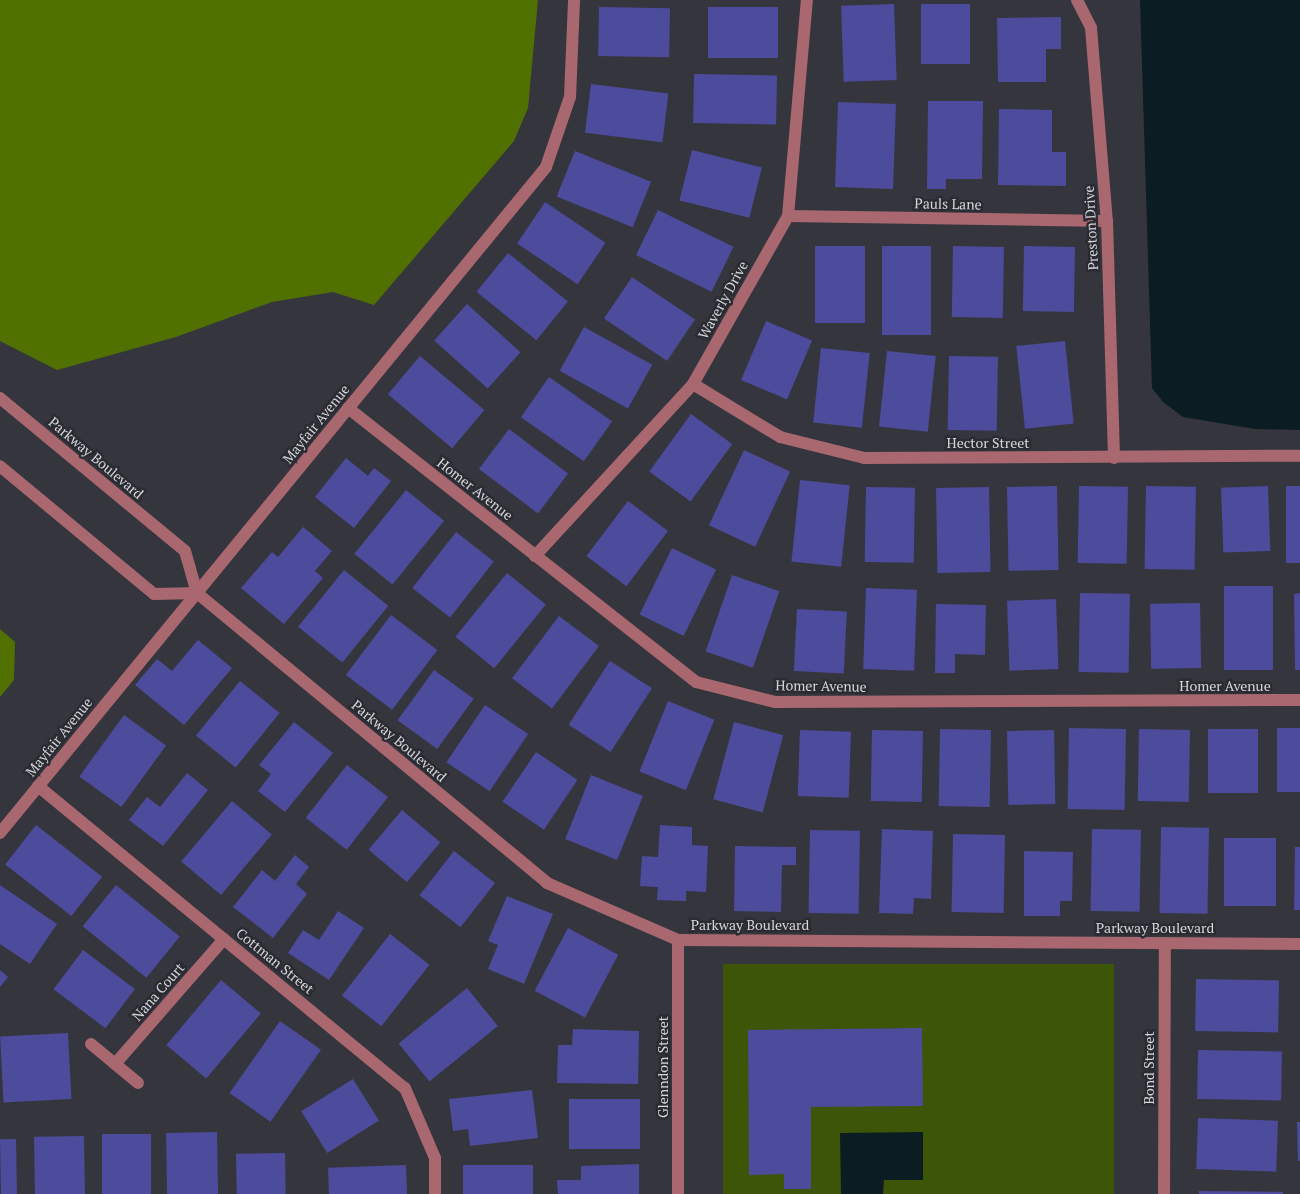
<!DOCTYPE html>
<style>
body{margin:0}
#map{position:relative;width:1300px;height:1194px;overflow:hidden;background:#35363d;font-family:"PT Serif",serif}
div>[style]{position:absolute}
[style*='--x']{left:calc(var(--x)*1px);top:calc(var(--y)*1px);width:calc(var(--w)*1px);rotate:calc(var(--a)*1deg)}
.green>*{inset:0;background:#3c5507;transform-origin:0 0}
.forest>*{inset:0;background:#507000}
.water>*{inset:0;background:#0c1c23}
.building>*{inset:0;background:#4c4b9c;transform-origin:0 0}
.minor>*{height:12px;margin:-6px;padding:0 6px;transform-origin:6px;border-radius:6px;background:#a96770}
span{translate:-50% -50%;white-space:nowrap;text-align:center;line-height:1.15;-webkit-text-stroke:5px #2b2c33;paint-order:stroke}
.street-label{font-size:14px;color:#d5d6da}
</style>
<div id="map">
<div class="green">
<i style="left:723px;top:964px;width:391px;height:230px"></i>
</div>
<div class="forest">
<i style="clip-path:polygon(0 0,538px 0,528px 108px,514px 141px,374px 305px,333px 292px,272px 302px,176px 337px,57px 370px,0 341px)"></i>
<i style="clip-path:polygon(0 629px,15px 642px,14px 680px,0 697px)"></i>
</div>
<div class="water">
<i style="clip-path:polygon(1140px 0,1300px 0,1300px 430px,1255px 429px,1183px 417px,1163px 402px,1152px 388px)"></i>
<i style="clip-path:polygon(923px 1132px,923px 1180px,884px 1180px,883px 1194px,841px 1194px,840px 1133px)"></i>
</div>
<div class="building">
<i style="left:894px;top:4px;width:76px;height:53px;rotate:88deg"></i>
<i style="left:921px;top:4px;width:49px;height:60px"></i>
<i style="left:599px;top:7px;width:71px;height:49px;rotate:1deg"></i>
<i style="left:708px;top:7px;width:70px;height:51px"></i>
<i style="clip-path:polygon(1061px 17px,1061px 49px,1046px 49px,1046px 82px,998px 82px,997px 18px)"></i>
<i style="left:694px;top:74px;width:83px;height:49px;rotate:1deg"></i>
<i style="left:591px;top:84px;width:78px;height:49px;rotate:7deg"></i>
<i style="clip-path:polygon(928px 101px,983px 101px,982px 179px,946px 179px,946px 189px,927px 189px)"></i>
<i style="left:838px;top:102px;width:58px;height:85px;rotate:2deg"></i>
<i style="clip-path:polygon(999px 109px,1052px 110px,1052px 152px,1066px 152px,1066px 186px,998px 185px)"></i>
<i style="left:692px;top:150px;width:72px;height:52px;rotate:14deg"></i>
<i style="left:575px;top:151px;width:82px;height:49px;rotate:22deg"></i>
<i style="left:545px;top:202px;width:73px;height:50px;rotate:34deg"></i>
<i style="left:658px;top:210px;width:84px;height:50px;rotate:26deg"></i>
<i style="left:815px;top:246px;width:50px;height:77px"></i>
<i style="left:882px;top:246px;width:49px;height:89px"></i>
<i style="left:953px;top:246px;width:51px;height:71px;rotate:1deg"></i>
<i style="left:1024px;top:246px;width:51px;height:65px;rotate:1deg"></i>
<i style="left:508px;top:253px;width:77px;height:50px;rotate:39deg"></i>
<i style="left:632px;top:277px;width:76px;height:50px;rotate:34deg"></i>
<i style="left:467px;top:304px;width:72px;height:49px;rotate:42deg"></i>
<i style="left:766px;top:321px;width:50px;height:64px;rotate:23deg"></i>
<i style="left:584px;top:327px;width:78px;height:50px;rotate:29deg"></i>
<i style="left:1065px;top:341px;width:83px;height:49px;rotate:84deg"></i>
<i style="left:821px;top:348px;width:49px;height:75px;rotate:6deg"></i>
<i style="left:887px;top:351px;width:49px;height:76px;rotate:6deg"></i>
<i style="left:420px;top:356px;width:84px;height:50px;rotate:40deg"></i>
<i style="left:949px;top:356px;width:49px;height:74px;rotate:1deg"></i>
<i style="left:549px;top:377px;width:77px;height:49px;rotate:35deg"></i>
<i style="left:691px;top:414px;width:51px;height:71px;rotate:36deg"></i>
<i style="left:509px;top:429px;width:74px;height:50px;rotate:37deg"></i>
<i style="left:744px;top:450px;width:51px;height:83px;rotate:25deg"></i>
<i style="clip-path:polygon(346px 458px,368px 476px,374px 468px,391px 481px,354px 528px,315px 497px)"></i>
<i style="left:800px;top:480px;width:50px;height:82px;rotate:6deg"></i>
<i style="left:1057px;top:486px;width:84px;height:50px;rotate:89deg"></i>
<i style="left:1079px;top:486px;width:49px;height:77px;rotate:1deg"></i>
<i style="left:1146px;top:486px;width:50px;height:83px;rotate:1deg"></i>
<i style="left:1268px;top:486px;width:65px;height:47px;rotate:88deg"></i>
<i style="left:1286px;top:486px;width:14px;height:77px"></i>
<i style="left:866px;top:487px;width:49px;height:75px;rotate:1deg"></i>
<i style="left:989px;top:487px;width:85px;height:53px;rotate:89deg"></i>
<i style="left:406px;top:490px;width:49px;height:82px;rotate:39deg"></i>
<i style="left:628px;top:501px;width:50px;height:69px;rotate:37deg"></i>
<i style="clip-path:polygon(303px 527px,332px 551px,315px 571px,323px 578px,284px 624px,241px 588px,272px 552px,278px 557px)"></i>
<i style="left:456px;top:532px;width:48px;height:71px;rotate:38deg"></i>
<i style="left:672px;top:548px;width:49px;height:74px;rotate:26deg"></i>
<i style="left:344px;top:570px;width:57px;height:73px;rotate:39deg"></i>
<i style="left:507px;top:573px;width:50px;height:82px;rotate:39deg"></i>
<i style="left:732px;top:575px;width:50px;height:81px;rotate:19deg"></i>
<i style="left:1224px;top:586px;width:49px;height:84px"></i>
<i style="left:866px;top:588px;width:51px;height:81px;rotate:2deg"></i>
<i style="left:1080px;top:593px;width:50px;height:79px;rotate:1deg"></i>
<i style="clip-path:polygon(1300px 593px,1300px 670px,1295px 670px,1294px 594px)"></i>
<i style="left:1056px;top:599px;width:70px;height:49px;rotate:88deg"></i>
<i style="left:1200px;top:603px;width:65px;height:50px;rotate:89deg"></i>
<i style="clip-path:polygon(936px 604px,986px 605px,985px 655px,955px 654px,955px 673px,935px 673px)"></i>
<i style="left:797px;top:609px;width:50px;height:62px;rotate:3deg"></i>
<i style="left:391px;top:615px;width:58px;height:75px;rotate:37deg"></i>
<i style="left:559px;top:616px;width:50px;height:78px;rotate:37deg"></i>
<i style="clip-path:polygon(198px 640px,232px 668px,184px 725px,135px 685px,157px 659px,172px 671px)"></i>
<i style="left:610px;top:661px;width:50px;height:76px;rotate:33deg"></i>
<i style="left:434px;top:670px;width:49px;height:62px;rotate:36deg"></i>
<i style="left:240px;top:681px;width:51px;height:70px;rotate:39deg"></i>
<i style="left:668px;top:701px;width:50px;height:76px;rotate:22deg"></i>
<i style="left:485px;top:705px;width:52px;height:69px;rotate:34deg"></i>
<i style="left:124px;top:715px;width:52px;height:76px;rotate:36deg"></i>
<i style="clip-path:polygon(294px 722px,333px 753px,285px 812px,258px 791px,271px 774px,259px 765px)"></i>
<i style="left:734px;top:722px;width:51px;height:80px;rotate:15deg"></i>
<i style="left:1069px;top:728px;width:57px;height:81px;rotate:1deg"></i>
<i style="left:1277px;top:728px;width:23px;height:64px"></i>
<i style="left:940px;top:729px;width:51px;height:77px;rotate:1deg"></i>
<i style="left:1139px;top:729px;width:51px;height:72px;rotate:1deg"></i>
<i style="left:1208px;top:729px;width:50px;height:64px"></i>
<i style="left:800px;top:730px;width:51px;height:66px;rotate:2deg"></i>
<i style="left:872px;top:730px;width:51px;height:71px;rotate:1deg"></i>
<i style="left:1054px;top:730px;width:74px;height:47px;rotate:89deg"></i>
<i style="left:536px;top:752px;width:50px;height:60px;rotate:34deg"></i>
<i style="left:347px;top:765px;width:52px;height:67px;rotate:38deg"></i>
<i style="clip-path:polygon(187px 773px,208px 790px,163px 846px,129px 820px,147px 797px,160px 807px)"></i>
<i style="left:591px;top:775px;width:56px;height:69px;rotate:22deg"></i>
<i style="left:232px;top:801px;width:52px;height:79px;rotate:40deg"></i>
<i style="left:402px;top:810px;width:50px;height:52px;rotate:40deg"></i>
<i style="left:36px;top:825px;width:84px;height:50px;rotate:38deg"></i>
<i style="clip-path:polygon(660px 825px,692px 827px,692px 845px,708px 846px,706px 892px,686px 891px,686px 901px,657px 900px,658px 887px,640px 886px,642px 856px,658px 857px)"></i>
<i style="left:1161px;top:827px;width:48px;height:86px;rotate:1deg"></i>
<i style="clip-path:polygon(882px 829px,933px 831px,931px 899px,914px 898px,913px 914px,879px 913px)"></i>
<i style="left:1092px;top:829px;width:49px;height:82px;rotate:1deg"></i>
<i style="left:810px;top:830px;width:50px;height:83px;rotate:1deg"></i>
<i style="left:953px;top:834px;width:52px;height:78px;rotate:1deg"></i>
<i style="left:1224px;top:838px;width:52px;height:68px"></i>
<i style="clip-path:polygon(735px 846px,796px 847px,796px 865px,782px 865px,781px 912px,734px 911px)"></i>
<i style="clip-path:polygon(1295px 847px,1300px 847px,1300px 910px,1294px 910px)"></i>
<i style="left:454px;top:851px;width:52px;height:56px;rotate:38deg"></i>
<i style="clip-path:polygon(1024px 851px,1073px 852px,1072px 901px,1060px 901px,1060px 916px,1024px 916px)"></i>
<i style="clip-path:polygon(295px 855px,309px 867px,296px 884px,307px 894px,273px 938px,233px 907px,262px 870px,275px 881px)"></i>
<i style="clip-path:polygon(0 885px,57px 924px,30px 964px,0 944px)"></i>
<i style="left:116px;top:885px;width:82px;height:53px;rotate:39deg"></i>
<i style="clip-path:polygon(507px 896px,553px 914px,524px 984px,488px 969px,498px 945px,488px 941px)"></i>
<i style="clip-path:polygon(338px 911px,364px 928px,329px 980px,288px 953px,303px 930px,319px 940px)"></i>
<i style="left:568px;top:928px;width:57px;height:71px;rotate:28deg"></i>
<i style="left:390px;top:934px;width:50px;height:78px;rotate:38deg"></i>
<i style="left:83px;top:950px;width:65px;height:49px;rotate:37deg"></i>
<i style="clip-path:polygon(0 970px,8px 977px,0 987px)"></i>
<i style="left:1196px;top:979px;width:83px;height:52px;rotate:1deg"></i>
<i style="left:221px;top:980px;width:52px;height:85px;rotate:40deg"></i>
<i style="left:467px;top:988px;width:49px;height:88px;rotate:51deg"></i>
<i style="left:280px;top:1021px;width:50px;height:88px;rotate:35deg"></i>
<i style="clip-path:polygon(922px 1028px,923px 1106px,811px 1107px,811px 1189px,784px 1189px,784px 1174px,749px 1175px,748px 1030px)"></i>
<i style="clip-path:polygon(573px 1029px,639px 1031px,638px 1084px,557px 1083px,558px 1045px,572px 1045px)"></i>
<i style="left:68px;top:1033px;width:66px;height:68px;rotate:87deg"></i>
<i style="left:1198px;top:1050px;width:84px;height:49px;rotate:1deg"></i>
<i style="left:353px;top:1079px;width:49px;height:61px;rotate:58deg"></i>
<i style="clip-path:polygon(532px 1090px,538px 1138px,470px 1146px,468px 1129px,453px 1131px,449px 1099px)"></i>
<i style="left:569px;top:1099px;width:71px;height:50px"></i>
<i style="left:1198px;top:1118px;width:80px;height:51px;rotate:2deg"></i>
<i style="clip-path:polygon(1297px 1122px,1300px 1122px,1300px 1161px,1298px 1161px)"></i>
<i style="left:217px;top:1132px;width:62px;height:51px;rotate:89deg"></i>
<i style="left:102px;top:1134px;width:49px;height:60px"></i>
<i style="left:84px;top:1136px;width:58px;height:50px;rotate:89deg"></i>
<i style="left:16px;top:1139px;width:55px;height:16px;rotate:89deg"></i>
<i style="left:285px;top:1153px;width:41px;height:49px;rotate:89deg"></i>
<i style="clip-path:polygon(639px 1164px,639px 1194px,558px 1194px,557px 1180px,581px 1180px,581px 1166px)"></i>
<i style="left:406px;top:1165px;width:29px;height:78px;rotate:88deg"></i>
<i style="left:463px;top:1165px;width:70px;height:29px"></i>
<i style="clip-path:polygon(1199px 1191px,1283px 1192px,1283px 1194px,1199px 1194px)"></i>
</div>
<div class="minor">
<i style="--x:1077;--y:0;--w:31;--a:63"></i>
<i style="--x:1091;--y:28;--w:194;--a:85.3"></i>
<i style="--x:1107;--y:221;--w:237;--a:88.3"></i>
<i style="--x:788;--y:216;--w:319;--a:0.9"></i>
<i style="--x:693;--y:384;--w:102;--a:31.3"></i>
<i style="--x:780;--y:437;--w:87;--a:14"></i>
<i style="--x:864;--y:458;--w:436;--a:-0.3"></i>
<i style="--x:0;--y:398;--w:240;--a:39.6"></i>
<i style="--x:185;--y:551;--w:44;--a:74.1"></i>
<i style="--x:197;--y:593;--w:43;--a:178.7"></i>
<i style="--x:154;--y:594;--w:200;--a:-140.3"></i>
<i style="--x:348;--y:408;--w:443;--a:38.2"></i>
<i style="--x:696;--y:682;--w:81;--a:14.2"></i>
<i style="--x:775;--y:702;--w:525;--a:-0.22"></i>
<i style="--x:535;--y:556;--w:234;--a:-47.4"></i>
<i style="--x:693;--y:384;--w:193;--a:-60.5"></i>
<i style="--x:788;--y:216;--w:217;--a:-85"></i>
<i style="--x:197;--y:593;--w:455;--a:39.6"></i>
<i style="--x:547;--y:883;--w:143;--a:23.5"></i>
<i style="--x:678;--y:940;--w:622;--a:0.37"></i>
<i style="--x:38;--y:786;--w:475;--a:39.5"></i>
<i style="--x:405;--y:1088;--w:76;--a:66.8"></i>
<i style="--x:435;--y:1158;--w:36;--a:90"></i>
<i style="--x:0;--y:833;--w:861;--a:-50.65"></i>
<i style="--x:546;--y:167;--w:74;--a:-71.1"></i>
<i style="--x:570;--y:97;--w:97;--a:-87.6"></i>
<i style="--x:678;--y:940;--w:254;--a:90"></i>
<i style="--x:91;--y:1044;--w:61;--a:39.7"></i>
<i style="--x:115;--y:1064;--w:166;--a:-48.9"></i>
<i style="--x:1164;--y:1194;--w:251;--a:-89.8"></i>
</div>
<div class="street-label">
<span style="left:948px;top:204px;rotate:1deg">Pauls Lane</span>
<span style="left:1091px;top:228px;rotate:-93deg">Preston Drive</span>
<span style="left:723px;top:300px;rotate:-61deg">Waverly Drive</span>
<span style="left:316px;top:424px;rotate:-51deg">Mayfair Avenue</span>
<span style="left:988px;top:443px">Hector Street</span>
<span style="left:96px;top:458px;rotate:40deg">Parkway Boulevard</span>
<span style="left:475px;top:489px;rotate:38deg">Homer Avenue</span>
<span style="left:821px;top:686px;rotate:1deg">Homer Avenue</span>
<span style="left:1225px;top:686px">Homer Avenue</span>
<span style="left:59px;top:737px;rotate:-51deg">Mayfair Avenue</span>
<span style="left:399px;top:741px;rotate:40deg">Parkway Boulevard</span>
<span style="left:750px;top:925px">Parkway Boulevard</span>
<span style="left:1155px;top:928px">Parkway Boulevard</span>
<span style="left:275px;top:961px;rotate:39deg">Cottman Street</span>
<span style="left:158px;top:992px;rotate:-49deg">Nana Court</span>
<span style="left:663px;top:1067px;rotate:-90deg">Glenndon Street</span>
<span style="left:1149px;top:1068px;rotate:-90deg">Bond Street</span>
</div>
</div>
